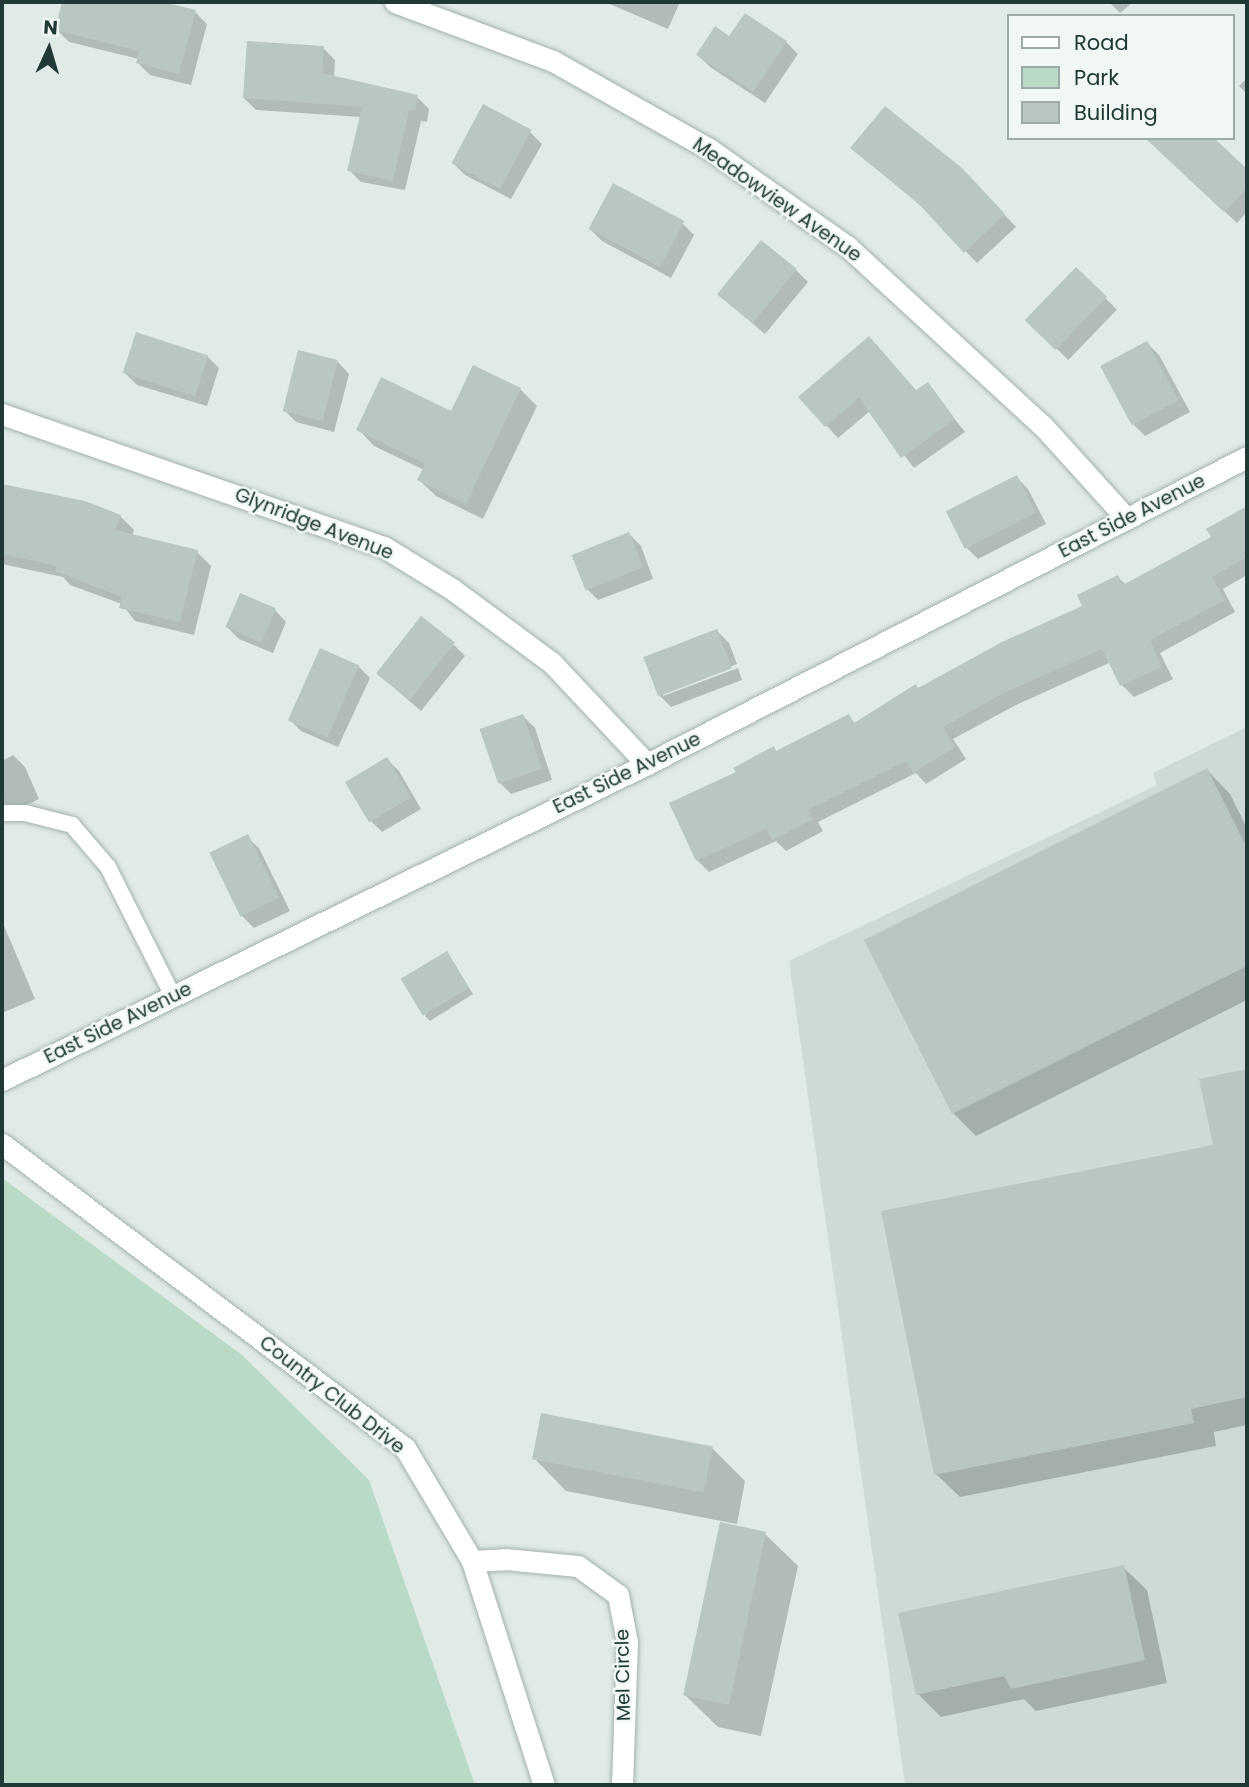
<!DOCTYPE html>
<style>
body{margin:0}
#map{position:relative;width:1249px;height:1787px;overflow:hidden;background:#e0eae7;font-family:Poppins,sans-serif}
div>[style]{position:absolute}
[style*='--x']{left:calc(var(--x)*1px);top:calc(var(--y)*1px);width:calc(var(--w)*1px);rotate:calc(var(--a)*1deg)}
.built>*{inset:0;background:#cedad6}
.green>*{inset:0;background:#b9dac6}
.shadow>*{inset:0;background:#0003;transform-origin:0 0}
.building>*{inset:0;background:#b8c7c3;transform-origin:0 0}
.roads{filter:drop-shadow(0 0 2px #a3b1ae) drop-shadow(0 0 2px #a3b1ae)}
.lane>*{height:16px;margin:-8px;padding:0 8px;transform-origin:8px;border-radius:8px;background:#fff}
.street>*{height:21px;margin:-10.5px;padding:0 10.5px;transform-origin:10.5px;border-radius:10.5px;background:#fff}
span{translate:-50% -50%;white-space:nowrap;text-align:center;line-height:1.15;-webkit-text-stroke:5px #f0f7f4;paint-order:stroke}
.street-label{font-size:19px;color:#213936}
.frame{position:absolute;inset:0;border:4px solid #213936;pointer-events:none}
.legend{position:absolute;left:1007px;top:14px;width:228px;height:126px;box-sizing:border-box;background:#f0f7f4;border:2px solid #9daba8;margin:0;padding:9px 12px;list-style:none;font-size:21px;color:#213936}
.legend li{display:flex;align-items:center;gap:14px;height:35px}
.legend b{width:35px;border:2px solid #9daba8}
.north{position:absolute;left:14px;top:14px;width:70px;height:70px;-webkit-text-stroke:5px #f0f7f4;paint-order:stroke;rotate:4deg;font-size:19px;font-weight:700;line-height:28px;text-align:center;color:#213936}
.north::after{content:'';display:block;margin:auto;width:24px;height:32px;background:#213936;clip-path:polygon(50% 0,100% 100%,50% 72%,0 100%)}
</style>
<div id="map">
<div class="built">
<i style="clip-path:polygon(1247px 727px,1247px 1785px,905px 1785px,789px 961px,1157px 785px,1153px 773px)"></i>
</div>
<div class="green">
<i style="clip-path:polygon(2px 1178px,242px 1355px,369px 1480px,475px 1785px,2px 1785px)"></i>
</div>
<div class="shadow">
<i style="clip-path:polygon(64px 2px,156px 2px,195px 12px,207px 24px,191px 85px,150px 75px,138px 63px,139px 59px,69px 42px,57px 30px)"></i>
<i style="clip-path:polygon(605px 2px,680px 2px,668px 29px)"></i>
<i style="clip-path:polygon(1109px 2px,1133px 2px,1120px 13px)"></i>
<i style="clip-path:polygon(730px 38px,786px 42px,798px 54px,765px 103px,710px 67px,698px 55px)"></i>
<i style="clip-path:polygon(323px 48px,335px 60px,334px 78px,417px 97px,429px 109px,427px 122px,421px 121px,405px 190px,361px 182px,349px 170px,361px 117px,256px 110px,244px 98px)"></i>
<i style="clip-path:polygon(1247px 78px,1247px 94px,1239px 86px)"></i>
<i style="clip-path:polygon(530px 132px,542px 144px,511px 199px,465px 175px,453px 163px)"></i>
<i style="clip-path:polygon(1212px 138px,1247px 172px,1247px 212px,1237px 223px,1159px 149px)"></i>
<i style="clip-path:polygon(853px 148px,975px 183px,1016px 227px,977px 263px,928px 212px)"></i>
<i style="clip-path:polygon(682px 223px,694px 235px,671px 278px,602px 241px,590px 229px)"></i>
<i style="clip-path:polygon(796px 270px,808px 282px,765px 334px,719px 295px)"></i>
<i style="left:1076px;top:270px;width:57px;height:70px;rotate:44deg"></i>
<i style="clip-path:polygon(1147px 343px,1159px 355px,1190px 412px,1145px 436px,1133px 424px)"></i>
<i style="clip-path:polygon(299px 352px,338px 362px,349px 374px,334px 432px,296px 422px,284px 410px)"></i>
<i style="clip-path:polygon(207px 356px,219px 368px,207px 406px,137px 385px,125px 373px)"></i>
<i style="clip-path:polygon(927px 384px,965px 432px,914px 468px,870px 411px,838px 438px,800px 397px,917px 391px)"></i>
<i style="clip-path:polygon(520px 389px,537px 406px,483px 519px,436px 496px,419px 480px,424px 470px,374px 446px,358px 429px,451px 413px)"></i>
<i style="clip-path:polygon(1016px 477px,1028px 489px,1046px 524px,978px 559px,966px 547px)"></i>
<i style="clip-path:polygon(2px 486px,85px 503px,120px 516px,134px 530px,132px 536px,197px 552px,211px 566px,194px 635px,135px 621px,122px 604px,70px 585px,63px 577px,2px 564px)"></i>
<i style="clip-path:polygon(1247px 510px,1247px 575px,1223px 589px,1235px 612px,1160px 653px,1173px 679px,1134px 697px,1122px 685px,1111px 662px,1014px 706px,953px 739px,966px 759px,926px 784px,916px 773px,818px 822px,823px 831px,786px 851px,776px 841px,709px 872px,697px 860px,777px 752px,848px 716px,856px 724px,1084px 607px,1118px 577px,1126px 585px,1213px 538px,1209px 529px)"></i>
<i style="clip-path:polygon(629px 534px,641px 546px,653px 579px,598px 600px,586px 588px)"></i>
<i style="clip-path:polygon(275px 610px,286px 622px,273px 653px,239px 639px,227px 627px)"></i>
<i style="clip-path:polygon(717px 631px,729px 643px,737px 664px,663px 692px,663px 696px,738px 668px,742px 680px,671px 707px,659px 695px)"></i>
<i style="clip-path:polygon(454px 645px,465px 656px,421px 711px,377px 673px)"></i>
<i style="clip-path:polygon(358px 666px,370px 678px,338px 747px,301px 731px,289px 719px)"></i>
<i style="clip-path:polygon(523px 716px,535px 728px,552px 780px,511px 794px,499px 782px)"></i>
<i style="clip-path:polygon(13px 755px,25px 767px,39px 799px,6px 815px,2px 810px,2px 761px)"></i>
<i style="clip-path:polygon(387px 759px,399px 771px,421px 809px,382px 832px,370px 820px,348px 782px)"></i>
<i style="clip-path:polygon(1207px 770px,1230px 794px,1247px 828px,1247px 1000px,976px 1136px,953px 1113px)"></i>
<i style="clip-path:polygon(247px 837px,259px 848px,290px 911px,254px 928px,242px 916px,212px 854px)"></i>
<i style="clip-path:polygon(2px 921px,35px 999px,2px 1013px)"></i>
<i style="clip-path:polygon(446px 953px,473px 994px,430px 1021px,425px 1016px)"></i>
<i style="clip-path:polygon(1247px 1071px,1247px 1425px,1214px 1432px,1216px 1446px,960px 1497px,936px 1474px,1215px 1146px,1201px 1080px)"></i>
<i style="clip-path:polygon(712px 1448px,745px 1481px,737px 1524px,566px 1491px,534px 1458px)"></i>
<i style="clip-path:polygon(765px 1534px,798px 1566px,761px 1736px,718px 1727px,685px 1695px)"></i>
<i style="clip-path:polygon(1123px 1567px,1147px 1590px,1167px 1683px,1036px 1711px,1024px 1699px,941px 1717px,918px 1694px)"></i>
</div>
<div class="building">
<i style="clip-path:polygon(62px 2px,163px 2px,196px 10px,179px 74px,136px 63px,139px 51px,55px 30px)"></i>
<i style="clip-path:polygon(745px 13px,787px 41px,753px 92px,696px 55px,715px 26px,729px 36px)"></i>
<i style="clip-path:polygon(247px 41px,324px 46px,322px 73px,418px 95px,415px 111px,409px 110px,393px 181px,347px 171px,362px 107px,243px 98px)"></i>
<i style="left:483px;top:104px;width:55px;height:67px;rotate:28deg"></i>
<i style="clip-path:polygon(885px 106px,963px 169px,1005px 214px,964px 253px,918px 203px,850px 148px)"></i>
<i style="clip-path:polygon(1145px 138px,1214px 138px,1247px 169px,1247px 188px,1224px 212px)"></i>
<i style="left:613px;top:183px;width:81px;height:52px;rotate:28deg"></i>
<i style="left:761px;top:240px;width:46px;height:70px;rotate:39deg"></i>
<i style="left:1076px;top:267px;width:43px;height:74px;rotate:44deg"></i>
<i style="left:136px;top:332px;width:76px;height:43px;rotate:18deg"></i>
<i style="clip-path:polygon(869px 336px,916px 390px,928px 382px,955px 419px,901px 458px,859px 398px,825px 427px,798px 397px)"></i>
<i style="left:1147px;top:341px;width:67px;height:53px;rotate:62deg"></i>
<i style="left:298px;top:350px;width:41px;height:63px;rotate:14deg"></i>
<i style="clip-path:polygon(473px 365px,521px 388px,466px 504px,417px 480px,425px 464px,356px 430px,381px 377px,451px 411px)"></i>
<i style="left:1017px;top:475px;width:42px;height:80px;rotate:63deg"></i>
<i style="clip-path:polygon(2px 484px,85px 501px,121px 515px,115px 530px,198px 550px,180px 622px,119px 608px,122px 597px,55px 571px,57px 566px,2px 554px)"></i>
<i style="clip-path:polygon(1247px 506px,1247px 557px,1212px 577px,1225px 600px,1150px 640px,1162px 667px,1120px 686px,1102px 649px,1002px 694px,943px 727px,955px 747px,913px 773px,906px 761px,808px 810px,813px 819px,772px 840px,766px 829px,696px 861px,669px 803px,736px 772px,733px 768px,774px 746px,776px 751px,849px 714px,854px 723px,916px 684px,918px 688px,1002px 642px,1082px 606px,1077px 595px,1118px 575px,1123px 585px,1211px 537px,1206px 529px)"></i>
<i style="left:629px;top:532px;width:38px;height:62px;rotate:68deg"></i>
<i style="left:240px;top:593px;width:39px;height:37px;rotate:23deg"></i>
<i style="left:421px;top:616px;width:43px;height:73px;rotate:38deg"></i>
<i style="left:717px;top:629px;width:42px;height:79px;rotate:69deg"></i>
<i style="left:320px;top:648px;width:43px;height:79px;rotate:24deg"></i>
<i style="left:523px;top:714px;width:58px;height:46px;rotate:71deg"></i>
<i style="left:387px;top:757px;width:47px;height:49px;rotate:59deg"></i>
<i style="clip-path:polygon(1207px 768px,1247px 848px,1247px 966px,952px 1114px,864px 940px)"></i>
<i style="left:248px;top:834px;width:71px;height:43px;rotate:64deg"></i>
<i style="left:447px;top:951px;width:43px;height:54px;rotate:59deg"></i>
<i style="clip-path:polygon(1247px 1069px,1247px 1397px,1191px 1409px,1194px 1423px,934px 1475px,881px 1211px,1213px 1145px,1199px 1079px)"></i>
<i style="left:541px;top:1413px;width:175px;height:47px;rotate:11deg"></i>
<i style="left:720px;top:1522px;width:47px;height:177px;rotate:12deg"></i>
<i style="clip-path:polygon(1124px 1565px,1145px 1660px,1011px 1689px,1004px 1676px,916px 1695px,898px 1613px)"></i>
</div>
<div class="roads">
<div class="lane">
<i style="--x:2;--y:813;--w:23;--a:0"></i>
<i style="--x:25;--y:813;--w:49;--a:14.3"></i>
<i style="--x:72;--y:825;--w:55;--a:49.4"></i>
<i style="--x:108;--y:867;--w:144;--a:63.3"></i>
</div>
<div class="street">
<i style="--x:395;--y:2;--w:169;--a:20.5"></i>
<i style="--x:553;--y:61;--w:179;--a:29.4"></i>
<i style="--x:709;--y:149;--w:170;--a:35.2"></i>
<i style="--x:848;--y:247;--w:265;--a:42.6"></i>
<i style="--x:1043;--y:426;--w:125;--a:47.9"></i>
<i style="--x:2;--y:414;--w:404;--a:19.2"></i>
<i style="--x:384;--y:547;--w:80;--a:31.7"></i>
<i style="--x:452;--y:589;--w:124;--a:36.5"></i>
<i style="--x:552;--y:663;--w:139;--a:46.8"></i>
<i style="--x:2;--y:1080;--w:718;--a:-26.1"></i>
<i style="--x:647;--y:764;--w:674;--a:-27.1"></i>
<i style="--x:2;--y:1144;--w:505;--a:37.03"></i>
<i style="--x:405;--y:1448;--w:131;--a:59.3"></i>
<i style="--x:472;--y:1561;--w:235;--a:72.2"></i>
<i style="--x:472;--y:1561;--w:33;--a:-3"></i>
<i style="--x:505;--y:1559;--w:73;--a:5.5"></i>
<i style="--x:578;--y:1566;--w:49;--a:35.9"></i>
<i style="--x:618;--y:1595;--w:48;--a:79.2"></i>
<i style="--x:627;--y:1642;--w:143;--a:92"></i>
</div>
</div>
<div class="street-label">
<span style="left:777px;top:200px;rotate:35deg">Meadowview Avenue</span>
<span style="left:1132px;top:516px;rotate:-27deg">East Side Avenue</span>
<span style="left:314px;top:524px;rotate:21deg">Glynridge Avenue</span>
<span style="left:627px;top:773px;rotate:-26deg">East Side Avenue</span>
<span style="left:118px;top:1023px;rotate:-26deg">East Side Avenue</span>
<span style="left:332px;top:1395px;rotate:38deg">Country Club Drive</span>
<span style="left:623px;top:1675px;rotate:-91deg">Mel Circle</span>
</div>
<div class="frame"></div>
<ul class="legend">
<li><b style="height:9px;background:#fff"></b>Road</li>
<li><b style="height:19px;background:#b9dac6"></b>Park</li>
<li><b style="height:19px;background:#b8c7c3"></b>Building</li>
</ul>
<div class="north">N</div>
</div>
